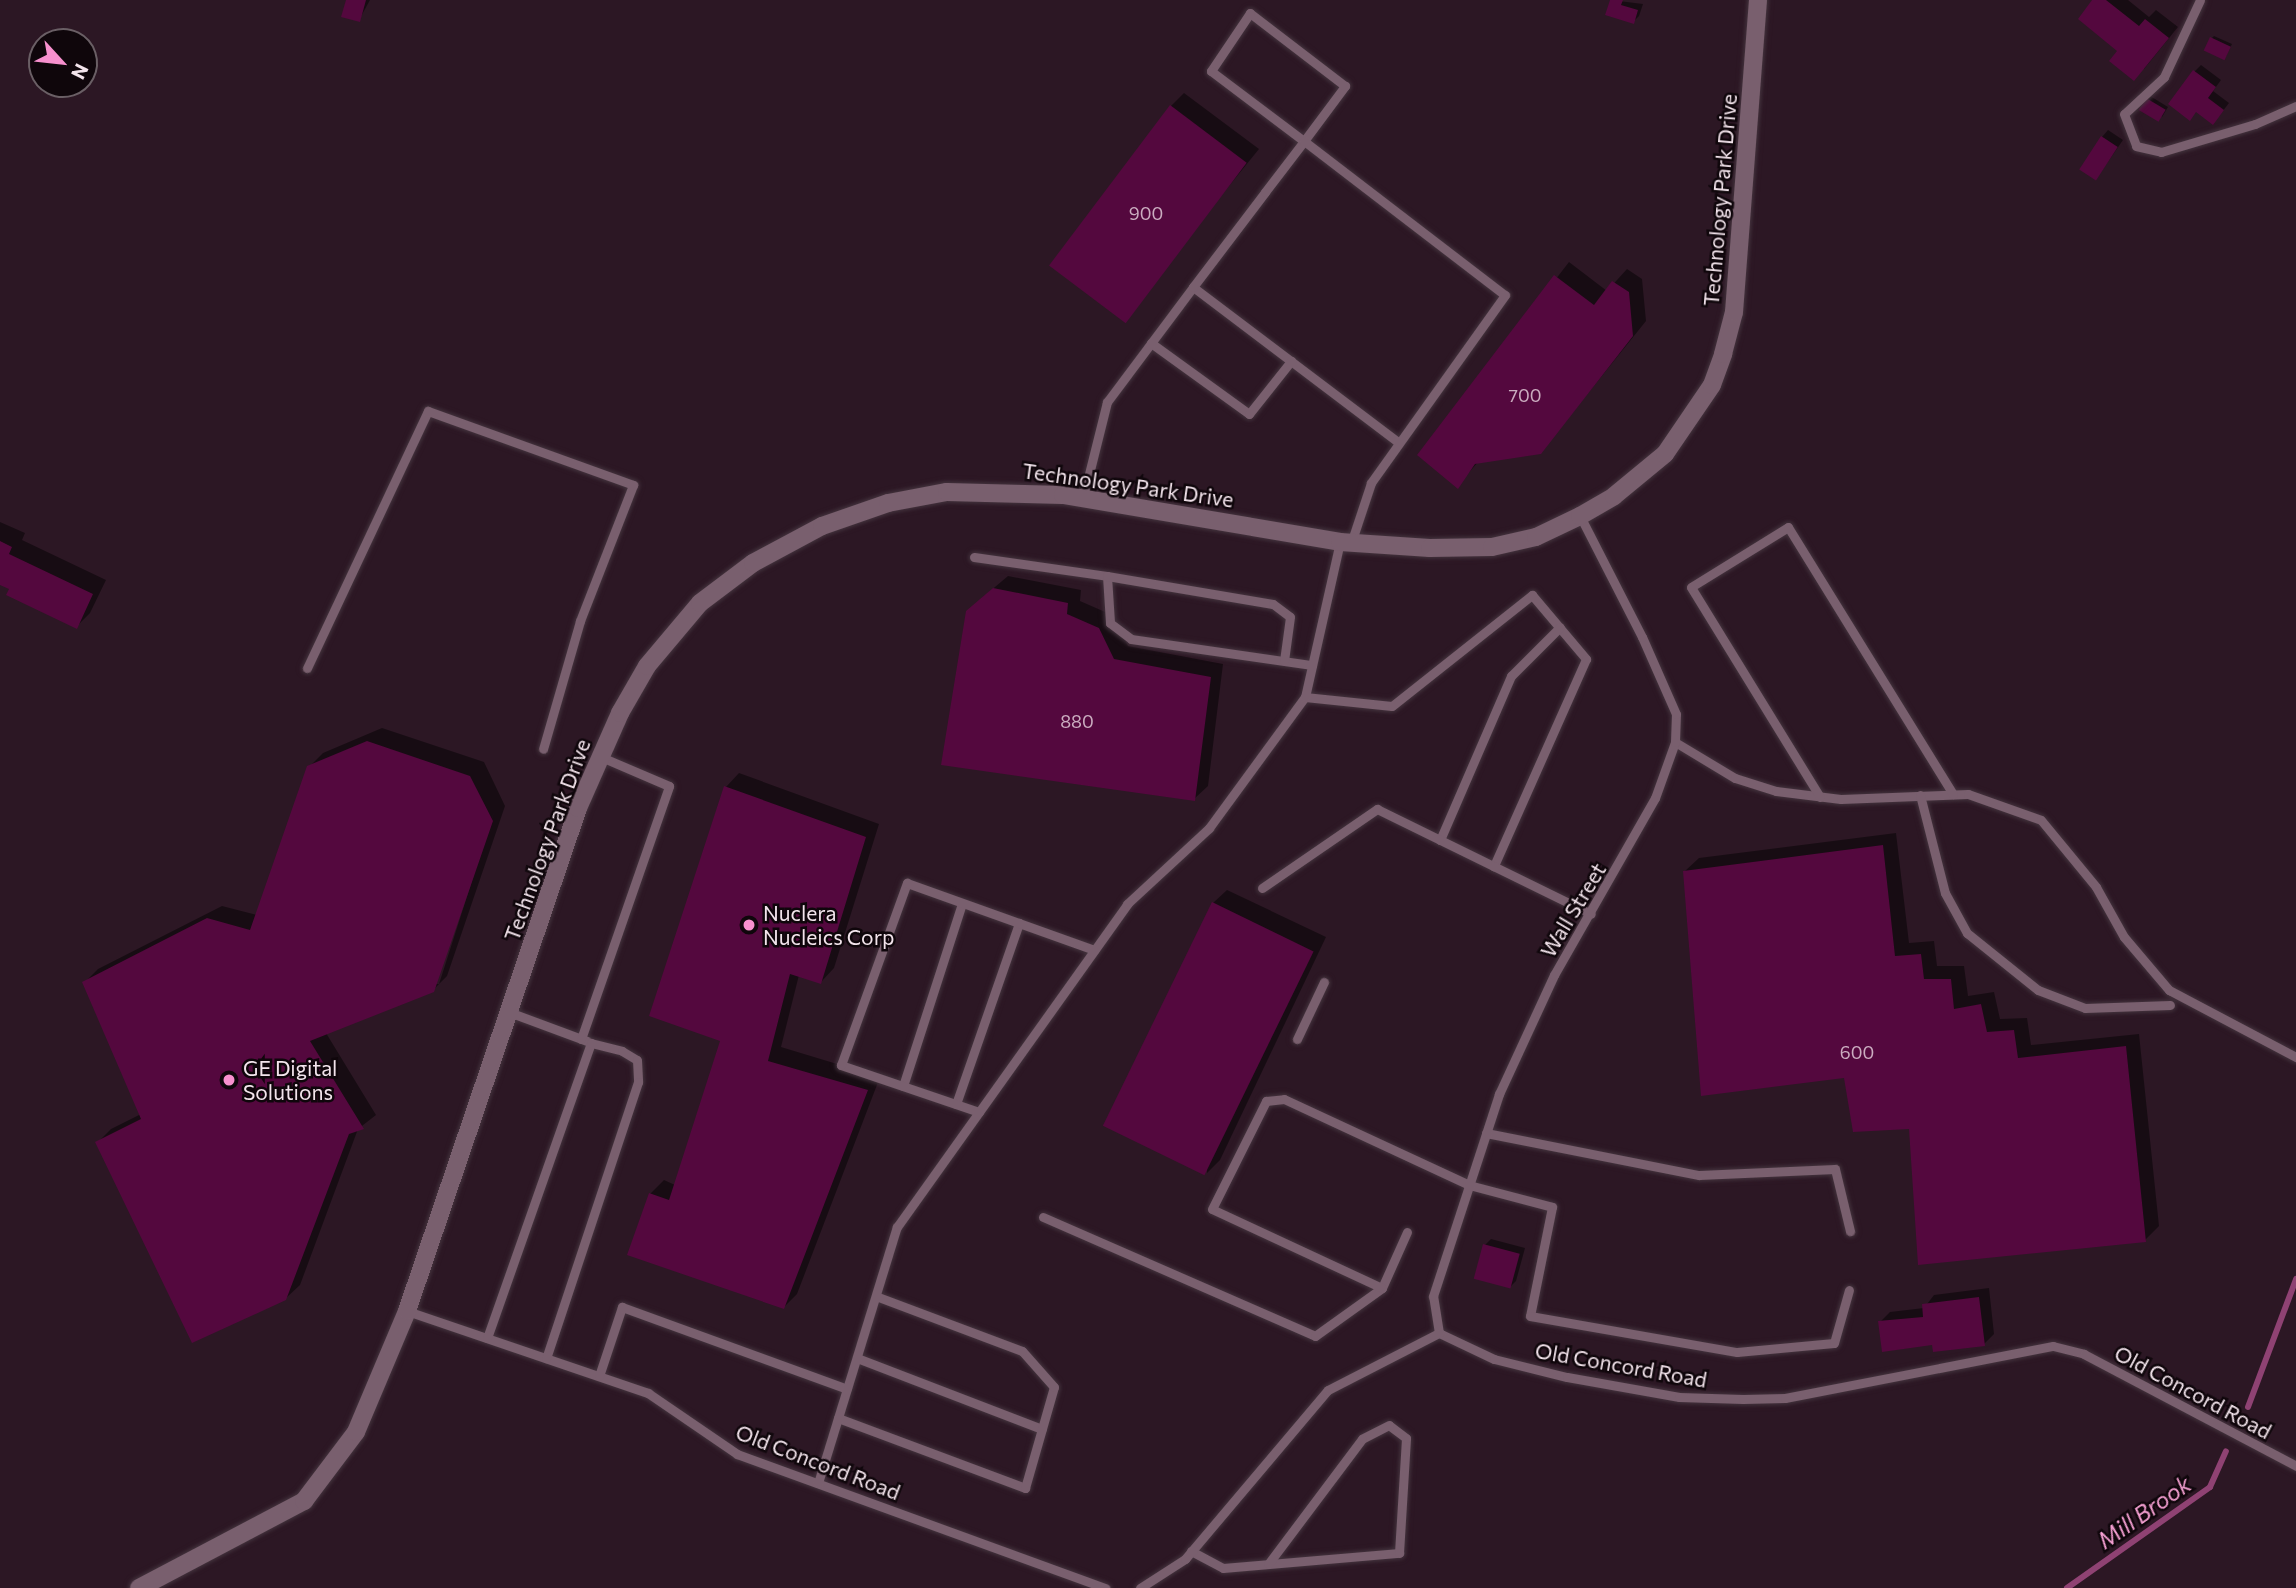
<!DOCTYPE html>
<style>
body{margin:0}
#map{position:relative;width:2296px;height:1588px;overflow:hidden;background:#2c1724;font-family:Commissioner,sans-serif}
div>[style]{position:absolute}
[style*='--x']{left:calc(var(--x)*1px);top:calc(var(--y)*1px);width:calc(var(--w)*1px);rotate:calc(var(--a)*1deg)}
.shadow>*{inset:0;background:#0007}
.stream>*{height:6px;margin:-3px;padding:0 3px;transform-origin:3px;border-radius:3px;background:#8f4273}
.building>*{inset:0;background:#54083e;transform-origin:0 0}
.roads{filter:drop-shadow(0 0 2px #44343e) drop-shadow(0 0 2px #44343e)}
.service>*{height:9px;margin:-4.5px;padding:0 4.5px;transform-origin:4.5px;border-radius:4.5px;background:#795f6e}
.minor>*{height:18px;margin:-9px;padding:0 9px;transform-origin:9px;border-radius:9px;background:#795f6e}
.dots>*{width:19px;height:19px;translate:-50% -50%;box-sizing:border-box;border:4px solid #0f060b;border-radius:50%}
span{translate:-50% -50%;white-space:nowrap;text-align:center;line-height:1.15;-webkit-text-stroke:5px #0f060b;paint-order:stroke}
.number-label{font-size:18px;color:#cbadc0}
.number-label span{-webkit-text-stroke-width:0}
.street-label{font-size:21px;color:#f3e4ec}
.poi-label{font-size:21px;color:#f3e4ec}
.left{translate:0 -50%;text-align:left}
.water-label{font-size:23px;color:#f6a0d3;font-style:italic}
.north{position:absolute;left:28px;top:28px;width:70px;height:70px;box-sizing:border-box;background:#0f060b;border:2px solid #6a5f65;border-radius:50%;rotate:117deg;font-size:19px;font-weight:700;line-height:28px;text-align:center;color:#f3e4ec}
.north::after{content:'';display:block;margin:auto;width:24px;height:32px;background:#f790ce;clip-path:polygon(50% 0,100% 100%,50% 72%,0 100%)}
</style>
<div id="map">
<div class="shadow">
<i style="clip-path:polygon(348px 0,370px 0,359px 20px)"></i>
<i style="clip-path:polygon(1611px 0,1643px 4px,1639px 16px,1633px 22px)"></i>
<i style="clip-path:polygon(2095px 0,2128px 0,2149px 17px,2156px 10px,2178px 27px,2144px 69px,2120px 50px)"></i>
<i style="clip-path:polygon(2214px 36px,2232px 44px,2226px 56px,2212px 38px)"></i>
<i style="clip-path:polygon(2201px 65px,2221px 80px,2213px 91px,2229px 103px,2219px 116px,2197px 110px,2195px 71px)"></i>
<i style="clip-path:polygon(1184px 93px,1259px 149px,1122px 318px,1171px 106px)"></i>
<i style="clip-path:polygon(2150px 96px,2168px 107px,2162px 117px,2147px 99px)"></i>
<i style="clip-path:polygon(2108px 130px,2123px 140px,2096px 179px,2102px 137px)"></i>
<i style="clip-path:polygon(1569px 262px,1607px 291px,1627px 269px,1642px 279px,1646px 321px,1540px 453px,1479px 461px,1457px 486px,1420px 455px)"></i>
<i style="clip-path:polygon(0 522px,25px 533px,22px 540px,106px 580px,90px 613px,76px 627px,0 583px)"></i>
<i style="clip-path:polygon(1008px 576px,1081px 590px,1080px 601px,1112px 615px,1128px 646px,1223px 664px,1208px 786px,1194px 799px,982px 598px)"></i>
<i style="clip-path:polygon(evenodd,382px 728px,484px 762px,505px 806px,447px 976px,433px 990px,326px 1033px,376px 1115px,358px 1129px,300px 1285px,285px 1299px,97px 1143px,111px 1129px,141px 1114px,84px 983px,98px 969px,222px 906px,257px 915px,309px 767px,323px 753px,382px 728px,494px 812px,439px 984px,435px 984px,494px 812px)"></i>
<i style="clip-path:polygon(739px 773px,879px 824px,834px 968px,821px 982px,799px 975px,781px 1047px,880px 1077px,797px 1294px,784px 1307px,650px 1194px,664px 1180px,675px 1185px,722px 1039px,651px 1015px,726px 787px)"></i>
<i style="clip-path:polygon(1896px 833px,1909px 943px,1934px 941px,1937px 966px,1964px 966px,1968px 996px,1994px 992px,2000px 1019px,2027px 1018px,2031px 1045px,2139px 1034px,2159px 1226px,2145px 1240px,1910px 1127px,1845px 1076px,1685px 871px,1699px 858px)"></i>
<i style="clip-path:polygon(1227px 890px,1326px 937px,1220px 1160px,1207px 1173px,1213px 903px)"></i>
<i style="clip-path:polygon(1491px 1239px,1525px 1248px,1516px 1281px,1510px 1287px,1485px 1245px)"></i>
<i style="clip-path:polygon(1989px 1288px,1994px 1334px,1984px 1344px,1933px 1343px,1880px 1322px,1890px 1312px,1924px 1308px,1934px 1295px)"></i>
</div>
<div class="stream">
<i style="--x:2248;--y:1407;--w:137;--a:-69.4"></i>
<i style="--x:2067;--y:1588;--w:175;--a:-35.2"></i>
<i style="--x:2210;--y:1487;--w:39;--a:-66"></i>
</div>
<div class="building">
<i style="clip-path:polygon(346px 0,366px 0,360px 22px,341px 17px)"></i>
<i style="clip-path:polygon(1610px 0,1623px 0,1621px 5px,1638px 10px,1634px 24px,1605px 15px)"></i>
<i style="clip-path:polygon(2092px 0,2106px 0,2139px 26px,2145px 19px,2169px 38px,2134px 81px,2109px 61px,2117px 51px,2078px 19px)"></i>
<i style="left:2210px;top:37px;width:23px;height:15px;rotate:25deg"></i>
<i style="clip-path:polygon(2193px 70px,2216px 87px,2208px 98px,2224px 110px,2213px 125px,2196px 112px,2190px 121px,2168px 104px)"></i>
<i style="left:2146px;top:98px;width:23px;height:14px;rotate:31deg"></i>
<i style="left:1170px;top:105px;width:96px;height:201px;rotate:37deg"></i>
<i style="left:2101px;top:136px;width:20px;height:40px;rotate:33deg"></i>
<i style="clip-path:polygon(1554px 275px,1594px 305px,1612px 281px,1629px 292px,1633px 336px,1541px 454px,1475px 464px,1458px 489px,1417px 455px)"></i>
<i style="clip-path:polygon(0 541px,12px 547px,9px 554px,93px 594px,77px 629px,6px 595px,9px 589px,0 585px)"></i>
<i style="clip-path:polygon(993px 588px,1068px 603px,1067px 614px,1099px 628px,1114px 659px,1211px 677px,1195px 801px,941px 765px,966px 611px)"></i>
<i style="clip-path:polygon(367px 741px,470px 776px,493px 821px,434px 992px,310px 1041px,364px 1129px,349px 1134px,286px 1300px,192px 1343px,95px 1142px,141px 1119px,82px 982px,207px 918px,250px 930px,307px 766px)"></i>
<i style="clip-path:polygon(724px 786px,866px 837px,821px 984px,790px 974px,768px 1061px,868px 1090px,784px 1309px,627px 1255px,649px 1193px,669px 1200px,720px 1041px,649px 1016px)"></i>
<i style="clip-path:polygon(1883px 845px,1895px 956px,1921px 954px,1924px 979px,1951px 979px,1954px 1009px,1981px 1004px,1987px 1032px,2014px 1030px,2018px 1058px,2126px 1046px,2146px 1242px,1918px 1265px,1909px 1129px,1853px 1132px,1844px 1078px,1701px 1096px,1683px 871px)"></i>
<i style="left:1212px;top:902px;width:113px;height:249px;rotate:26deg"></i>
<i style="left:1483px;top:1244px;width:38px;height:36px;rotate:15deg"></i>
<i style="clip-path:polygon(1979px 1297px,1985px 1346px,1933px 1352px,1932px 1345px,1882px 1352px,1878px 1321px,1923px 1317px,1922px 1304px)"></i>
</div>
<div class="roads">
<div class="service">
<i style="--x:2200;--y:0;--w:85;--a:115.1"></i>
<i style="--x:2164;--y:77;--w:54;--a:137.2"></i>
<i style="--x:2124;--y:114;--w:34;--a:69"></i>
<i style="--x:2136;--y:146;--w:26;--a:13"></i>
<i style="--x:2161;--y:152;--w:98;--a:-16.6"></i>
<i style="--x:2255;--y:124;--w:45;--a:-23.7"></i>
<i style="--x:1193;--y:287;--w:258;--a:37.1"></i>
<i style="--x:1151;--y:343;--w:121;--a:35.9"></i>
<i style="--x:1249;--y:414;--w:68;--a:-51.6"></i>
<i style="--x:1083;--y:498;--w:99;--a:-76"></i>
<i style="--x:1107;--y:402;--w:144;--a:-53.2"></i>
<i style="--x:1193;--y:287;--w:119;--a:-52.8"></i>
<i style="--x:1265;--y:192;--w:64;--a:-52.6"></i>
<i style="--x:1304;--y:141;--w:69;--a:-53.3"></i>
<i style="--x:1345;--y:86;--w:120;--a:-142.5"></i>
<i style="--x:1250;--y:13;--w:70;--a:123.9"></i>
<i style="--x:1211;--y:71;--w:116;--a:37"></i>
<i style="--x:1304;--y:141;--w:253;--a:37.5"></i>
<i style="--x:1505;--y:295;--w:231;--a:125.5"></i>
<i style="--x:1371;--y:483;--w:63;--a:108.4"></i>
<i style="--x:974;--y:557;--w:134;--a:8.1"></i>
<i style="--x:1107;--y:576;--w:47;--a:86.3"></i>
<i style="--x:1110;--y:623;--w:26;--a:37"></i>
<i style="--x:1131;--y:639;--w:183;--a:8.2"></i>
<i style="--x:1107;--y:576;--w:168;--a:9.6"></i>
<i style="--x:1273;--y:604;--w:21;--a:37"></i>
<i style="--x:1290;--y:617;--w:44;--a:97.8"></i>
<i style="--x:307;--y:668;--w:284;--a:-64.8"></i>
<i style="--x:428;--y:411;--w:218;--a:19.8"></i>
<i style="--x:633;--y:485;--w:146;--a:111.3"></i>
<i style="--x:580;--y:621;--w:133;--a:106.1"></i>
<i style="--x:1305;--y:697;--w:87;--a:5.9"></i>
<i style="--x:1392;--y:706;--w:179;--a:-38.4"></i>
<i style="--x:1532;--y:595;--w:84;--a:49.8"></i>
<i style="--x:1586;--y:659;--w:227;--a:114"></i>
<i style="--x:1675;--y:742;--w:70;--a:31"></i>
<i style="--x:1735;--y:778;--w:43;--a:17.6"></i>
<i style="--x:1776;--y:791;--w:65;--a:7"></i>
<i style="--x:1841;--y:799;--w:127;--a:-2.3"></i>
<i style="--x:1968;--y:794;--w:77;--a:19.6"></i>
<i style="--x:2041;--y:820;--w:87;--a:50.6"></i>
<i style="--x:2096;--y:887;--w:57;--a:60.8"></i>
<i style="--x:2124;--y:937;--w:70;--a:49.7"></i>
<i style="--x:2169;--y:990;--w:144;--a:27.8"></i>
<i style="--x:1920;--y:795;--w:101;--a:75.7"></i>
<i style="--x:1945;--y:893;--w:46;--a:61.2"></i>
<i style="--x:1967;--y:933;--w:91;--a:38.8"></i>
<i style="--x:2038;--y:990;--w:50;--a:21"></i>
<i style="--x:2085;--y:1008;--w:85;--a:-2"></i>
<i style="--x:1820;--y:797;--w:246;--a:-121.6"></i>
<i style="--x:1691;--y:587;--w:114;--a:-31.7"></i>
<i style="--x:1788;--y:527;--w:314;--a:58.3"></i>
<i style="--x:1440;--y:840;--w:179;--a:-66.6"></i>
<i style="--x:1511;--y:676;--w:69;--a:-45"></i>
<i style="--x:1262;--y:888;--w:140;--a:-34.5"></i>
<i style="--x:1377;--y:809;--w:238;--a:26.1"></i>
<i style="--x:509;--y:1012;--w:83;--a:20.4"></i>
<i style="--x:581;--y:1039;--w:268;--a:-70.8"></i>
<i style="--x:669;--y:786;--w:74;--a:-156.9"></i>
<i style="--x:1297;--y:1039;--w:63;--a:-64.7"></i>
<i style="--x:903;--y:1086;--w:192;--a:-72.1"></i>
<i style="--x:956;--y:1104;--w:192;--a:-70.8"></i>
<i style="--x:979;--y:1112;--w:146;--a:-161.2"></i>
<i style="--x:841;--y:1065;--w:194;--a:-70.1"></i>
<i style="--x:907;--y:883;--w:199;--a:19.7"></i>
<i style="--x:1486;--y:1133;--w:217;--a:11.2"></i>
<i style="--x:1699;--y:1175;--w:136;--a:-2.5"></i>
<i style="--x:1835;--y:1169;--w:64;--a:76.4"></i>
<i style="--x:1043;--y:1217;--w:297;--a:23.6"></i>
<i style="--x:1315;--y:1336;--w:82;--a:-35.6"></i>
<i style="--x:1407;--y:1232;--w:61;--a:114.1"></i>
<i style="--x:1382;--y:1288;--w:187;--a:-155.1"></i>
<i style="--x:1212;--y:1209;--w:121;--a:-63.4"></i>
<i style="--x:1266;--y:1101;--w:18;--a:-6"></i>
<i style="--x:1284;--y:1099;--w:204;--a:24.9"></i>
<i style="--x:1469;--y:1185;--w:86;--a:14.8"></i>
<i style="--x:1552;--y:1207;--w:111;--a:101.4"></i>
<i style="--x:1530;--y:1316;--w:210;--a:9.9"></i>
<i style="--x:1737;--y:1352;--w:97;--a:-5.3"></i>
<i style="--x:1834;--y:1343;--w:55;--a:-74.2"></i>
<i style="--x:407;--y:1311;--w:255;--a:18.8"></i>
<i style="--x:648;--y:1393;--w:108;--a:34.4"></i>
<i style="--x:737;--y:1454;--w:392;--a:20"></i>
<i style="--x:1439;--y:1333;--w:61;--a:25.3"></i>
<i style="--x:1494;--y:1359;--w:75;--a:13.9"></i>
<i style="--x:1567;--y:1377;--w:114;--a:10.1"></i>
<i style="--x:1679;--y:1397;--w:64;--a:1.8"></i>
<i style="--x:1743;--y:1399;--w:42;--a:-1.4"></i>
<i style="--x:1785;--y:1398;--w:273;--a:-11"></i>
<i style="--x:2053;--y:1346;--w:32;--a:14"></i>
<i style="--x:2084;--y:1354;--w:240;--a:27.8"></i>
<i style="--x:1439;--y:1333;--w:37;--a:-99"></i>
<i style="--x:1433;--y:1296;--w:213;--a:-71.9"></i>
<i style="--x:1499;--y:1094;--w:131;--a:-65.2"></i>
<i style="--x:1554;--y:975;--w:204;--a:-60.3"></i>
<i style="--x:1655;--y:798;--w:59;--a:-70.3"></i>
<i style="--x:1675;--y:742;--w:28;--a:-88"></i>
<i style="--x:1676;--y:714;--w:84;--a:-113.8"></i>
<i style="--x:1642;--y:637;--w:136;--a:-117.1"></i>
<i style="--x:487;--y:1338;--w:313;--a:-70.6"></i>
<i style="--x:591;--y:1043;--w:32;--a:14"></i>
<i style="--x:622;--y:1051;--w:17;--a:31"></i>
<i style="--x:637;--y:1060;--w:22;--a:87"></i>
<i style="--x:638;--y:1082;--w:291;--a:108.4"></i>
<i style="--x:857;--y:1358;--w:198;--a:21"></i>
<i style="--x:599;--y:1376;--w:73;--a:-71.6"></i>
<i style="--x:622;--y:1307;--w:239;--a:20"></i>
<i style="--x:838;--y:1418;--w:200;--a:20.5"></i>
<i style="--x:1025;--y:1488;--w:105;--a:-74"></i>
<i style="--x:1054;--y:1387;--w:48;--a:-131.6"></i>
<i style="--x:1022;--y:1351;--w:156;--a:-159.4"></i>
<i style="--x:818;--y:1483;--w:268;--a:-72.9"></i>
<i style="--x:897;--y:1227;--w:397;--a:-54.5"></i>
<i style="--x:1127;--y:904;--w:112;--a:-42.8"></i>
<i style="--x:1209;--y:828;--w:162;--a:-53.8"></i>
<i style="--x:1305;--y:697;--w:159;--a:-77.3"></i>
<i style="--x:1191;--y:1551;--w:36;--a:28"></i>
<i style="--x:1223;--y:1568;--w:177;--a:-4.9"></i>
<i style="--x:1399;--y:1553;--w:115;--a:-86.5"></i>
<i style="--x:1406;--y:1438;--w:21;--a:-143"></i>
<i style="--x:1389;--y:1425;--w:30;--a:153"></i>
<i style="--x:1362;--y:1439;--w:156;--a:126.9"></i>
<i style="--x:1140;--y:1588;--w:54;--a:-32.8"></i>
<i style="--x:1185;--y:1559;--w:221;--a:-49.8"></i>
<i style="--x:1328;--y:1390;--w:125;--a:-27.2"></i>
</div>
<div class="minor">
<i style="--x:139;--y:1588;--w:187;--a:-27.8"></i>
<i style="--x:304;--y:1501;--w:86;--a:-53"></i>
<i style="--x:356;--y:1432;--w:131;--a:-67.1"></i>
<i style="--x:407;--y:1311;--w:531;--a:-71.22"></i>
<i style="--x:578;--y:808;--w:104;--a:-66.1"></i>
<i style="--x:620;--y:713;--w:54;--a:-60.1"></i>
<i style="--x:647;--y:666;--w:82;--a:-49.9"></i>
<i style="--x:700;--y:603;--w:66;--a:-37"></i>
<i style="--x:753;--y:563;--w:78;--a:-28.2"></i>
<i style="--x:822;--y:526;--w:70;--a:-19.2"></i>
<i style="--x:888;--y:503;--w:60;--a:-10.6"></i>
<i style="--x:947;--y:492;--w:116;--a:1.5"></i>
<i style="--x:1063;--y:495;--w:281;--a:9.6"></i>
<i style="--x:1340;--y:542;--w:90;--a:3.8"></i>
<i style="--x:1430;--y:548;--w:62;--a:-0.9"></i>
<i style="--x:1492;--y:547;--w:45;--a:-12.8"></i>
<i style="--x:1536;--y:537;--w:49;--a:-25.5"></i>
<i style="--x:1580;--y:516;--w:39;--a:-30"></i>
<i style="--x:1614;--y:496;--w:66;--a:-39.5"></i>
<i style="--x:1665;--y:454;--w:83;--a:-55.7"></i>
<i style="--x:1712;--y:385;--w:33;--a:-70"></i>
<i style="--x:1723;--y:354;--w:43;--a:-75.3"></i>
<i style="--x:1734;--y:312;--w:313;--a:-85.6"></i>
</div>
</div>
<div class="dots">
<i style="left:749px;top:925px;background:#f790ce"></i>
<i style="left:229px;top:1080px;background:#f790ce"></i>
</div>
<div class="number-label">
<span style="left:1146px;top:213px">900</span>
<span style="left:1525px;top:395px">700</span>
<span style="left:1077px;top:721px">880</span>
<span style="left:1857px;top:1052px">600</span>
</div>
<div class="street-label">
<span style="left:1720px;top:200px;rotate:-85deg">Technology Park Drive</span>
<span style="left:1128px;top:485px;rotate:8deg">Technology Park Drive</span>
<span style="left:547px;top:840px;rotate:-70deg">Technology Park Drive</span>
<span style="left:1573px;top:910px;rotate:-59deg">Wall Street</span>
<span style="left:1621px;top:1365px;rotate:10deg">Old Concord Road</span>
<span style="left:2193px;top:1392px;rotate:28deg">Old Concord Road</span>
<span style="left:818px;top:1462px;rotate:21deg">Old Concord Road</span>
</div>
<div class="poi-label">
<span class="left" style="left:763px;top:925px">Nuclera<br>Nucleics Corp</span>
<span class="left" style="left:243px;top:1080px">GE Digital<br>Solutions</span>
</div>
<div class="water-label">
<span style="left:2144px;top:1512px;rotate:-35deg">Mill Brook</span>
</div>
<div class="north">N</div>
</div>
